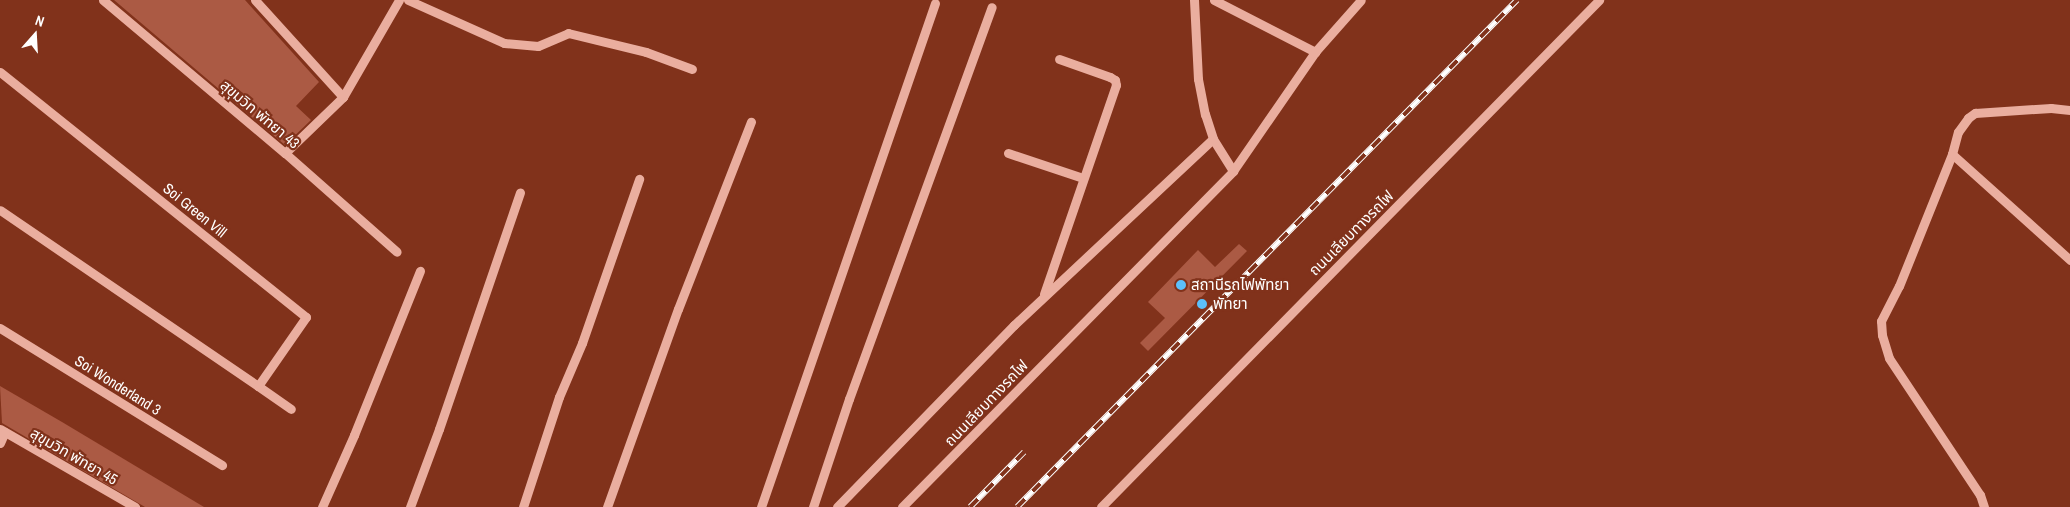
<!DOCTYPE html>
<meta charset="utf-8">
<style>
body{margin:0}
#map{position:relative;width:2070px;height:507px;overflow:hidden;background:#81321b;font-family:"Archivo Narrow","Noto Sans Thai",sans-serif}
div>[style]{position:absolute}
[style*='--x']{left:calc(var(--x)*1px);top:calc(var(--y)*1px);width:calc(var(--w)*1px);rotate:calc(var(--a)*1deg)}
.building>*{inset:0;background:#ab5a44}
.minor>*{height:9px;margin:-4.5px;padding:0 4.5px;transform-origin:4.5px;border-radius:4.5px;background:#eaae9f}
.rail>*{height:5.5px;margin-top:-2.75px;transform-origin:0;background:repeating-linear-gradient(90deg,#81321b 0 11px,#fff 0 22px);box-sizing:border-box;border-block:1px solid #fff}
.dots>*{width:14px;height:14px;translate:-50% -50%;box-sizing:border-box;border:2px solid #81321b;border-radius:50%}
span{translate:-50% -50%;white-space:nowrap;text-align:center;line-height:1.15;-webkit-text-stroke:4.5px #81321b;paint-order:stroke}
.street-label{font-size:15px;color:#fff}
.poi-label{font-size:15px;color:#fff}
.left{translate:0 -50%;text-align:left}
.north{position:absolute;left:10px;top:10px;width:50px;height:50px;-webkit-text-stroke:4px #81321b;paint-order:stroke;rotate:19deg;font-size:14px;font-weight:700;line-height:20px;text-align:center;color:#fff}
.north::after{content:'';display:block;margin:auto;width:18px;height:22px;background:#fff;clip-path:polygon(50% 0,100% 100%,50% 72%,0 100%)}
</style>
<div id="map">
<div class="building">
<i style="clip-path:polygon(114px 0,245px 0,319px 82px,296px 106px,311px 120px,285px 145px)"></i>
<i style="clip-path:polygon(1239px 244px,1247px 251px,1148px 351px,1140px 343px,1165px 318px,1148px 302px,1198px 250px,1215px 267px)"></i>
<i style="clip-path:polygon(0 386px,62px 422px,204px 507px,145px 507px,2px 423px)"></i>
</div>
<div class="minor">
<i style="--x:103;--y:0;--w:238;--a:40.1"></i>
<i style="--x:285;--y:153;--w:149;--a:41.5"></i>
<i style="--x:255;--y:0;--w:131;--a:47.8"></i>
<i style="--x:408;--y:0;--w:105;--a:24.1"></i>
<i style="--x:504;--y:43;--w:34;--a:5"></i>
<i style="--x:538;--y:46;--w:33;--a:-23"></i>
<i style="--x:568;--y:33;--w:80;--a:13.7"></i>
<i style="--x:646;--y:52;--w:49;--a:20.3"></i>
<i style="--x:1194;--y:0;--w:79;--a:87.1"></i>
<i style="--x:1198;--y:79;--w:36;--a:79"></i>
<i style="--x:1205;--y:114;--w:26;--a:72"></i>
<i style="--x:1213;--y:139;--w:38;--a:58"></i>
<i style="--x:1214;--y:0;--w:114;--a:27.2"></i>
<i style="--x:0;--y:72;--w:392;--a:38.7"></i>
<i style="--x:306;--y:317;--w:84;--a:124.8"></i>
<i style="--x:258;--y:386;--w:312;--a:-145.7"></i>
<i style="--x:285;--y:153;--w:81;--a:-44"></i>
<i style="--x:343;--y:97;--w:112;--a:-60"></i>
<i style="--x:1008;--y:153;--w:79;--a:18.4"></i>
<i style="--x:1952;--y:154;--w:159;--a:41.9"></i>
<i style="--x:1044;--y:294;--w:221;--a:-71"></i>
<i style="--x:1116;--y:85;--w:5;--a:-101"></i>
<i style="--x:1115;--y:80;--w:6;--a:-149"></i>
<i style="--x:1110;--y:77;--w:54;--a:-160.6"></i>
<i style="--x:0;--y:328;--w:261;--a:31.7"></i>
<i style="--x:258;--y:386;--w:40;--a:34.9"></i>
<i style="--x:0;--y:429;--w:156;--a:30"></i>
<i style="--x:0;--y:443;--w:12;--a:-66"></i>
<i style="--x:322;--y:507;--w:79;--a:-66"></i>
<i style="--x:354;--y:435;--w:177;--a:-68.1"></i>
<i style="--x:410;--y:507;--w:83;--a:-69.6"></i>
<i style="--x:439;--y:429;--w:250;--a:-71.1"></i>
<i style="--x:523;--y:507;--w:116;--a:-71.9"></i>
<i style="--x:559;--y:397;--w:59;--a:-66.9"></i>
<i style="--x:582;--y:343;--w:174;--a:-70.8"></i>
<i style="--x:607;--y:507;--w:210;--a:-70.3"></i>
<i style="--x:678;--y:309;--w:201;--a:-68.7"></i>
<i style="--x:761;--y:507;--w:533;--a:-70.95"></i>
<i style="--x:813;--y:507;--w:114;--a:-71.6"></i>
<i style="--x:849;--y:399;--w:417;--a:-70"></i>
<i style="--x:837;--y:507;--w:254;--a:-45.8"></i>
<i style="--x:1014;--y:325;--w:272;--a:-43.1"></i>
<i style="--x:902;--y:507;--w:472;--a:-45.4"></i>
<i style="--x:1233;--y:171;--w:145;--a:-55.4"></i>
<i style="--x:1315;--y:52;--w:69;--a:-48.5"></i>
<i style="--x:1101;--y:507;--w:711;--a:-45.51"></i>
<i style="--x:1984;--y:507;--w:13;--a:-108"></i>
<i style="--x:1980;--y:495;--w:164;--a:-123.6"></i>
<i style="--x:1889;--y:358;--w:24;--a:-107"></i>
<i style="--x:1882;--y:335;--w:14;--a:-94"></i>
<i style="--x:1881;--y:321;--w:39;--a:-63"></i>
<i style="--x:1899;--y:286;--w:142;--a:-68.1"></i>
<i style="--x:1952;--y:154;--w:23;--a:-75"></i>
<i style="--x:1958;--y:132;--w:17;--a:-54"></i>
<i style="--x:1968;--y:118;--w:9;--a:-36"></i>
<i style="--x:1975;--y:113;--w:76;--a:-3.8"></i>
<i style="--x:2051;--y:108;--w:19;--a:6"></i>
</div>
<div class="rail">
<i style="--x:970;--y:507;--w:77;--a:-45.5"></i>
<i style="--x:1017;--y:507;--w:712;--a:-45.4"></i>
</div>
<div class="dots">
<i style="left:1181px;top:285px;background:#5cc0fb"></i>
<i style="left:1202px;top:304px;background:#5cc0fb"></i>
</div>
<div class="street-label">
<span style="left:260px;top:114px;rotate:40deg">สุขุมวิท พัทยา 43</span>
<span style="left:195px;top:210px;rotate:39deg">Soi Green Vill</span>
<span style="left:1351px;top:233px;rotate:-45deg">ถนนเลียบทางรถไฟ</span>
<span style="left:118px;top:385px;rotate:32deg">Soi Wonderland 3</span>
<span style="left:986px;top:403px;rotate:-46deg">ถนนเลียบทางรถไฟ</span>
<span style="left:74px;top:456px;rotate:30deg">สุขุมวิท พัทยา 45</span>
</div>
<div class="poi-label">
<span class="left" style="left:1191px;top:285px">สถานีรถไฟพัทยา</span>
<span class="left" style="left:1213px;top:304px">พัทยา</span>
</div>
<div class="north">N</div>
</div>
